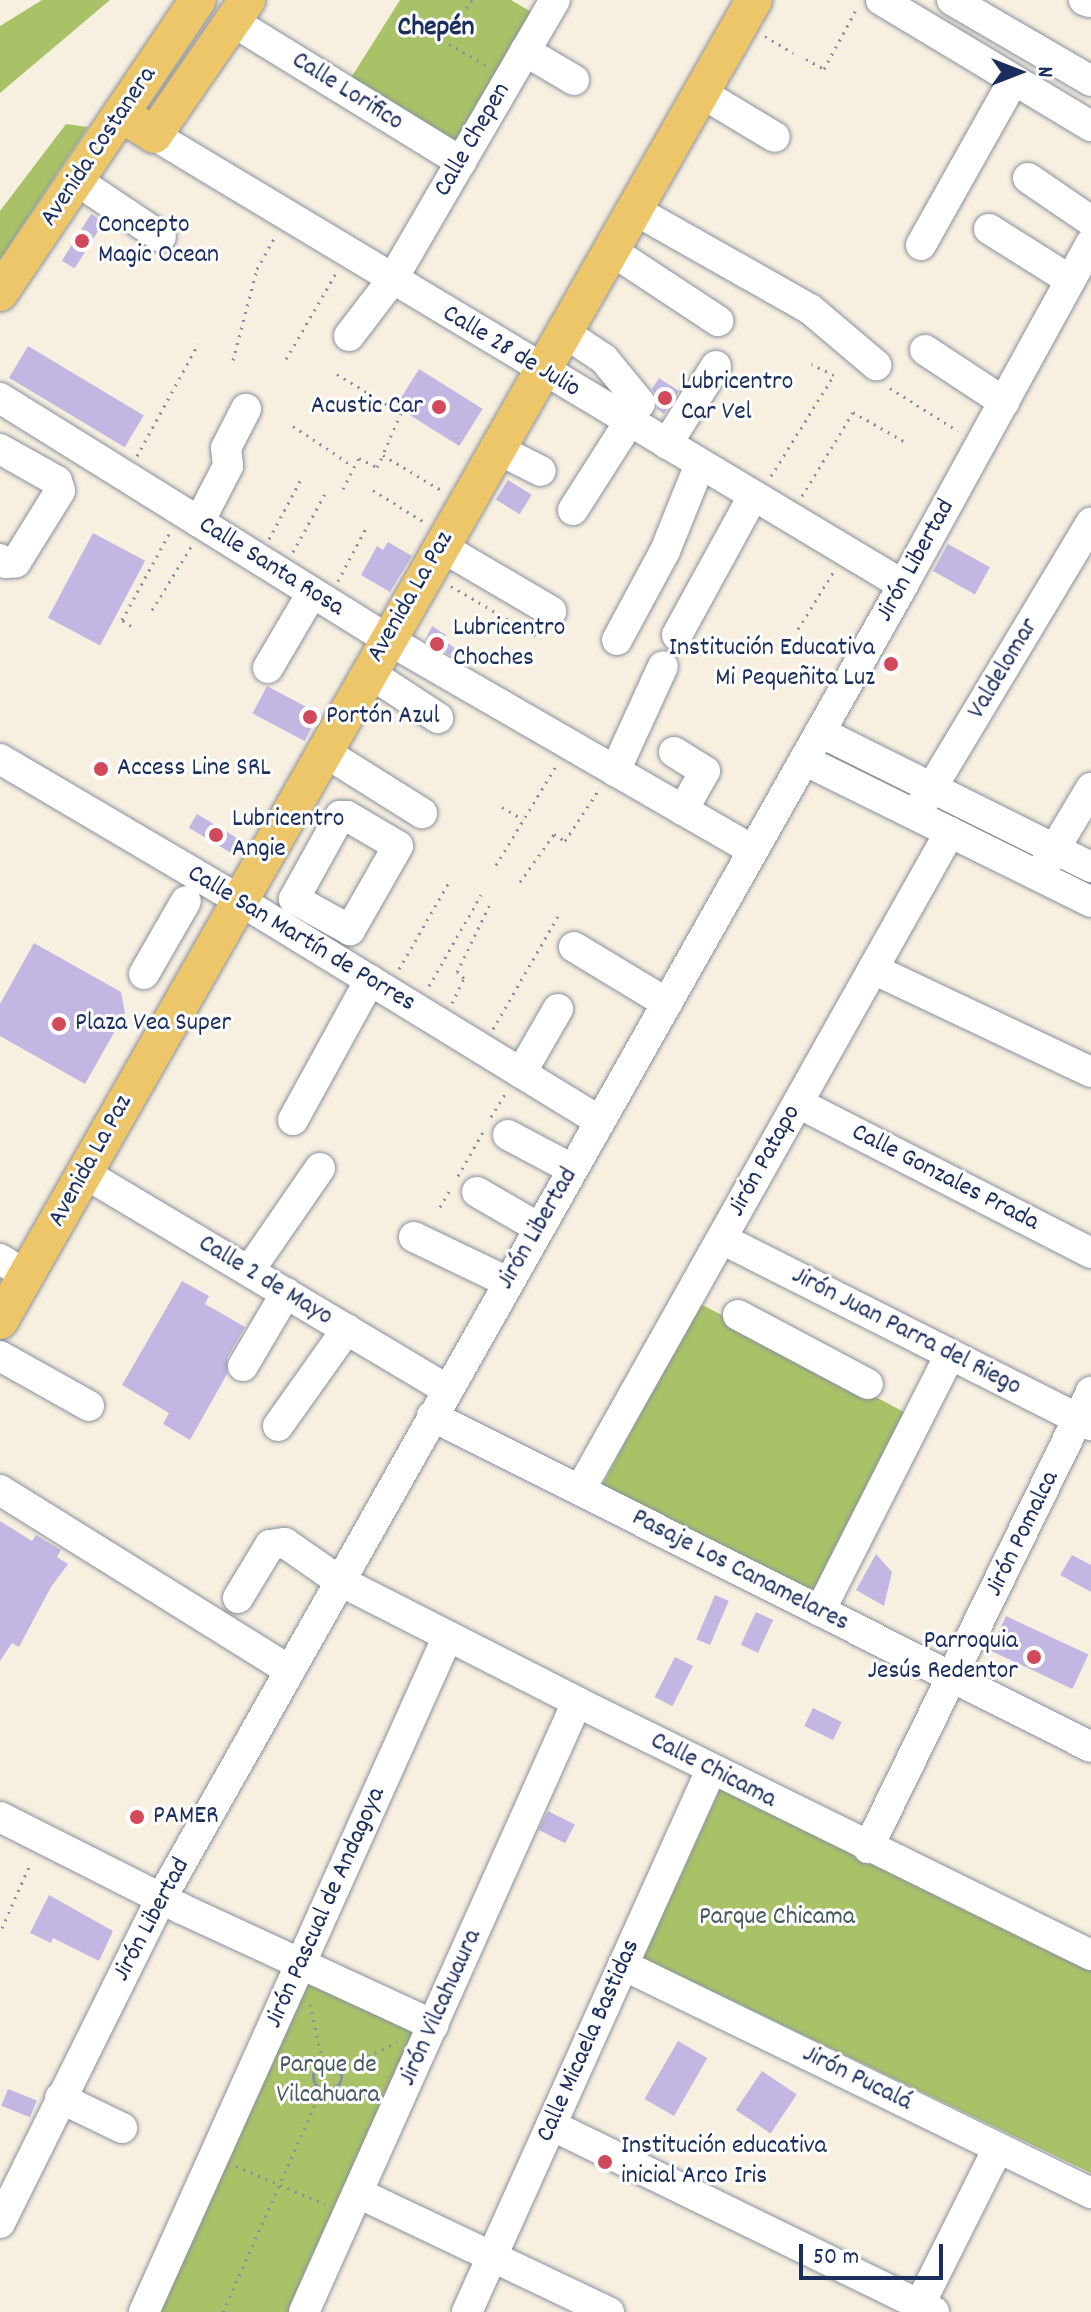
<!DOCTYPE html>
<meta charset="utf-8">
<style>
body{margin:0}
#map{position:relative;width:1091px;height:2312px;overflow:hidden;background:#f7f0e0;font-family:Dekko,sans-serif}
div>[style]{position:absolute}
[style*='--x']{left:calc(var(--x)*1px);top:calc(var(--y)*1px);width:calc(var(--w)*1px);rotate:calc(var(--a)*1deg)}
.green>*{inset:0;background:#a9c268;transform-origin:0 0}
.building>*{inset:0;background:#c2b7e3;transform-origin:0 0}
.path>*{height:3px;margin-top:-1.5px;transform-origin:0;background:repeating-linear-gradient(90deg,#89909f 0 2px,transparent 0 8px)}
.path>.ring{margin:-1.5px;padding:0;box-sizing:content-box;background:none;border:3px solid #89909f;border-radius:50%}
.roads{filter:drop-shadow(0 0 2px #89909f) drop-shadow(0 0 2px #89909f)}
.minor>*{height:30px;margin:-15px;padding:0 15px;transform-origin:15px;border-radius:15px;background:#fff}
.major>*{height:36px;margin:-18px;padding:0 18px;transform-origin:18px;border-radius:18px;background:#ecc669}
.dots>*{width:22px;height:22px;translate:-50% -50%;box-sizing:border-box;border:4px solid #fff;border-radius:50%}
span{translate:-50% -50%;white-space:nowrap;text-align:center;line-height:1.15;-webkit-text-stroke:6px #fff;paint-order:stroke}
.street-label{font-size:26px;color:#1b2f5e}
.poi-label{font-size:26px;color:#1b2f5e}
.left{translate:0 -50%;text-align:left}
.right{translate:-100% -50%;text-align:right}
.park-label{font-size:26px;color:#465b61}
.neighbourhood-label{font-size:28px;color:#1b2f5e;font-weight:700}
.north{position:absolute;left:979px;top:32px;width:80px;height:80px;-webkit-text-stroke:6px #fff;paint-order:stroke;rotate:90deg;font-size:22px;font-weight:700;line-height:32px;text-align:center;color:#1b2f5e}
.north::after{content:'';display:block;margin:auto;width:28px;height:36px;background:#1b2f5e;clip-path:polygon(50% 0,100% 100%,50% 72%,0 100%)}
.scale{position:absolute;left:799px;top:2244px;width:144px;height:36px;box-sizing:border-box;border:4px solid #1b2f5e;border-top:0;padding-left:10px;font-size:24px;line-height:28px;white-space:nowrap;color:#1b2f5e;-webkit-text-stroke:6px #fff;paint-order:stroke}
</style>
<div id="map">
<div class="green">
<i style="clip-path:polygon(42px 0,110px 0,0 93px,0 26px)"></i>
<i style="clip-path:polygon(400px 0,511px 0,538px 16px,460px 154px,349px 81px)"></i>
<i style="clip-path:polygon(66px 124px,88px 127px,0 259px,0 211px)"></i>
<i style="left:699px;top:1303px;width:238px;height:210px;rotate:28deg"></i>
<i style="clip-path:polygon(721px 1787px,1091px 1967px,1091px 2173px,643px 1958px)"></i>
<i style="clip-path:polygon(305px 1982px,416px 2033px,289px 2312px,159px 2312px)"></i>
</div>
<div class="building">
<i style="left:91px;top:214px;width:15px;height:55px;rotate:32deg"></i>
<i style="left:28px;top:346px;width:135px;height:37px;rotate:31deg"></i>
<i style="left:419px;top:369px;width:75px;height:44px;rotate:32deg"></i>
<i style="clip-path:polygon(659px 378px,679px 391px,664px 414px,657px 409px,658px 399px,652px 389px)"></i>
<i style="left:508px;top:480px;width:28px;height:23px;rotate:32deg"></i>
<i style="left:93px;top:533px;width:59px;height:96px;rotate:28deg"></i>
<i style="clip-path:polygon(388px 542px,412px 556px,390px 592px,361px 575px,377px 546px,383px 550px)"></i>
<i style="left:948px;top:544px;width:48px;height:31px;rotate:29deg"></i>
<i style="clip-path:polygon(432px 626px,446px 635px,443px 640px,455px 648px,450px 655px,425px 640px)"></i>
<i style="left:267px;top:686px;width:59px;height:31px;rotate:28deg"></i>
<i style="left:197px;top:814px;width:54px;height:16px;rotate:31deg"></i>
<i style="clip-path:polygon(34px 943px,121px 992px,125px 1013px,85px 1084px,0 1036px,0 1004px)"></i>
<i style="clip-path:polygon(182px 1281px,209px 1296px,205px 1304px,245px 1327px,227px 1358px,227px 1374px,190px 1440px,163px 1424px,169px 1413px,122px 1385px)"></i>
<i style="clip-path:polygon(0 1521px,32px 1541px,36px 1535px,61px 1550px,57px 1557px,68px 1564px,51px 1587px,19px 1647px,12px 1643px,0 1661px)"></i>
<i style="clip-path:polygon(876px 1554px,892px 1572px,884px 1606px,856px 1590px)"></i>
<i style="clip-path:polygon(1072px 1555px,1091px 1565px,1091px 1592px,1060px 1575px)"></i>
<i style="left:715px;top:1595px;width:15px;height:48px;rotate:23deg"></i>
<i style="left:756px;top:1612px;width:19px;height:36px;rotate:25deg"></i>
<i style="left:1006px;top:1616px;width:91px;height:38px;rotate:25deg"></i>
<i style="left:675px;top:1657px;width:20px;height:45px;rotate:27deg"></i>
<i style="left:813px;top:1708px;width:32px;height:20px;rotate:26deg"></i>
<i style="left:548px;top:1811px;width:30px;height:21px;rotate:27deg"></i>
<i style="clip-path:polygon(49px 1895px,113px 1931px,99px 1961px,53px 1938px,51px 1943px,30px 1933px)"></i>
<i style="left:678px;top:2041px;width:34px;height:67px;rotate:30deg"></i>
<i style="left:762px;top:2071px;width:42px;height:47px;rotate:34deg"></i>
<i style="left:8px;top:2089px;width:31px;height:18px;rotate:22deg"></i>
</div>
<div class="path">
<i style="--x:472;--y:0;--w:50;--a:126.9"></i>
<i style="--x:442;--y:40;--w:54;--a:29.9"></i>
<i style="--x:765;--y:36;--w:33;--a:31"></i>
<i style="--x:806;--y:59;--w:21;--a:29"></i>
<i style="--x:824;--y:69;--w:72;--a:-61.6"></i>
<i style="--x:286;--y:359;--w:99;--a:-59.8"></i>
<i style="--x:233;--y:360;--w:94;--a:-75.2"></i>
<i style="--x:257;--y:269;--w:39;--a:-61"></i>
<i style="--x:337;--y:374;--w:75;--a:31.4"></i>
<i style="--x:401;--y:413;--w:45;--a:113.7"></i>
<i style="--x:890;--y:388;--w:80;--a:32.3"></i>
<i style="--x:293;--y:426;--w:72;--a:33.7"></i>
<i style="--x:137;--y:456;--w:128;--a:-61.4"></i>
<i style="--x:771;--y:476;--w:119;--a:-58"></i>
<i style="--x:834;--y:375;--w:25;--a:-154"></i>
<i style="--x:343;--y:489;--w:35;--a:-63"></i>
<i style="--x:359;--y:458;--w:20;--a:27"></i>
<i style="--x:377;--y:467;--w:13;--a:-63"></i>
<i style="--x:383;--y:455;--w:68;--a:31.1"></i>
<i style="--x:373;--y:490;--w:60;--a:32.1"></i>
<i style="--x:802;--y:496;--w:98;--a:-58.7"></i>
<i style="--x:853;--y:412;--w:62;--a:29.9"></i>
<i style="--x:269;--y:539;--w:68;--a:-61.9"></i>
<i style="--x:293;--y:552;--w:68;--a:-61.2"></i>
<i style="--x:338;--y:581;--w:64;--a:-62.2"></i>
<i style="--x:451;--y:586;--w:104;--a:30.5"></i>
<i style="--x:152;--y:610;--w:76;--a:-58.4"></i>
<i style="--x:131;--y:626;--w:11;--a:-146"></i>
<i style="--x:122;--y:620;--w:100;--a:-61.4"></i>
<i style="--x:798;--y:629;--w:68;--a:-58.2"></i>
<i style="--x:502;--y:807;--w:24;--a:30"></i>
<i style="--x:496;--y:865;--w:116;--a:-58.8"></i>
<i style="--x:520;--y:882;--w:59;--a:-54.7"></i>
<i style="--x:554;--y:834;--w:13;--a:32"></i>
<i style="--x:565;--y:841;--w:64;--a:-56.6"></i>
<i style="--x:399;--y:969;--w:100;--a:-60.1"></i>
<i style="--x:429;--y:986;--w:105;--a:-60.3"></i>
<i style="--x:452;--y:1003;--w:28;--a:-64"></i>
<i style="--x:464;--y:978;--w:9;--a:-139"></i>
<i style="--x:457;--y:972;--w:80;--a:-64.1"></i>
<i style="--x:493;--y:1029;--w:133;--a:-60.1"></i>
<i style="--x:491;--y:1117;--w:29;--a:-59"></i>
<i style="--x:458;--y:1176;--w:53;--a:-60.5"></i>
<i style="--x:440;--y:1207;--w:24;--a:-60"></i>
<i style="--x:2;--y:1928;--w:72;--a:-66.3"></i>
<i style="--x:310;--y:2004;--w:60;--a:77.6"></i>
<i class="ring" style="left:313px;top:2062px;width:25px;height:25px"></i>
<i style="--x:339;--y:2071;--w:65;--a:-26.6"></i>
<i style="--x:236;--y:2166;--w:97;--a:23.1"></i>
<i style="--x:223;--y:2312;--w:244;--a:-66.1"></i>
</div>
<div class="roads">
<div class="minor">
<i style="--x:881;--y:0;--w:245;--a:31"></i>
<i style="--x:952;--y:0;--w:161;--a:30.2"></i>
<i style="--x:1084;--y:0;--w:5;--a:22"></i>
<i style="--x:232;--y:21;--w:269;--a:31.6"></i>
<i style="--x:525;--y:51;--w:57;--a:30.6"></i>
<i style="--x:700;--y:92;--w:87;--a:31"></i>
<i style="--x:154;--y:135;--w:874;--a:31"></i>
<i style="--x:1028;--y:178;--w:76;--a:34.3"></i>
<i style="--x:76;--y:180;--w:102;--a:33.8"></i>
<i style="--x:633;--y:209;--w:203;--a:29.5"></i>
<i style="--x:810;--y:309;--w:87;--a:40.3"></i>
<i style="--x:989;--y:229;--w:96;--a:32.2"></i>
<i style="--x:921;--y:245;--w:188;--a:-60.7"></i>
<i style="--x:609;--y:249;--w:131;--a:33.4"></i>
<i style="--x:562;--y:331;--w:50;--a:33.7"></i>
<i style="--x:604;--y:359;--w:57;--a:50.7"></i>
<i style="--x:349;--y:336;--w:71;--a:-52.5"></i>
<i style="--x:392;--y:280;--w:324;--a:-59.8"></i>
<i style="--x:925;--y:350;--w:95;--a:33.4"></i>
<i style="--x:0;--y:398;--w:456;--a:31.9"></i>
<i style="--x:387;--y:639;--w:422;--a:30"></i>
<i style="--x:667;--y:444;--w:92;--a:-57.9"></i>
<i style="--x:495;--y:448;--w:51;--a:26.6"></i>
<i style="--x:0;--y:449;--w:65;--a:29.3"></i>
<i style="--x:57;--y:481;--w:10;--a:73"></i>
<i style="--x:60;--y:491;--w:84;--a:121.8"></i>
<i style="--x:16;--y:562;--w:10;--a:174"></i>
<i style="--x:6;--y:563;--w:7;--a:-146"></i>
<i style="--x:573;--y:510;--w:104;--a:-57.5"></i>
<i style="--x:199;--y:522;--w:63;--a:-62.6"></i>
<i style="--x:228;--y:466;--w:18;--a:-96"></i>
<i style="--x:226;--y:448;--w:44;--a:-62.9"></i>
<i style="--x:440;--y:546;--w:129;--a:30.4"></i>
<i style="--x:677;--y:635;--w:158;--a:-61.3"></i>
<i style="--x:617;--y:640;--w:101;--a:-61.7"></i>
<i style="--x:665;--y:551;--w:94;--a:-68.1"></i>
<i style="--x:268;--y:668;--w:87;--a:-59.6"></i>
<i style="--x:368;--y:672;--w:84;--a:33.3"></i>
<i style="--x:820;--y:732;--w:303;--a:26.5"></i>
<i style="--x:323;--y:751;--w:117;--a:32.1"></i>
<i style="--x:674;--y:752;--w:36;--a:32"></i>
<i style="--x:705;--y:771;--w:45;--a:119.4"></i>
<i style="--x:0;--y:759;--w:277;--a:30.5"></i>
<i style="--x:239;--y:900;--w:423;--a:31.5"></i>
<i style="--x:804;--y:760;--w:320;--a:26.3"></i>
<i style="--x:615;--y:771;--w:115;--a:-65.4"></i>
<i style="--x:916;--y:814;--w:340;--a:-59"></i>
<i style="--x:340;--y:816;--w:7;--a:0"></i>
<i style="--x:347;--y:816;--w:59;--a:30.5"></i>
<i style="--x:398;--y:846;--w:97;--a:119.7"></i>
<i style="--x:350;--y:930;--w:64;--a:-151"></i>
<i style="--x:294;--y:899;--w:95;--a:-61"></i>
<i style="--x:1045;--y:865;--w:90;--a:-59.1"></i>
<i style="--x:574;--y:947;--w:109;--a:31.1"></i>
<i style="--x:873;--y:969;--w:241;--a:25.3"></i>
<i style="--x:144;--y:974;--w:84;--a:-60.1"></i>
<i style="--x:521;--y:1073;--w:74;--a:-60"></i>
<i style="--x:798;--y:1103;--w:329;--a:27.1"></i>
<i style="--x:293;--y:1120;--w:160;--a:-61.2"></i>
<i style="--x:508;--y:1135;--w:72;--a:28"></i>
<i style="--x:84;--y:1173;--w:422;--a:30.8"></i>
<i style="--x:477;--y:1192;--w:72;--a:30.1"></i>
<i style="--x:414;--y:1237;--w:104;--a:25.6"></i>
<i style="--x:722;--y:1239;--w:413;--a:26.8"></i>
<i style="--x:0;--y:1259;--w:32;--a:32"></i>
<i style="--x:249;--y:1271;--w:125;--a:-55.4"></i>
<i style="--x:738;--y:1315;--w:147;--a:28"></i>
<i style="--x:0;--y:1356;--w:102;--a:29.3"></i>
<i style="--x:243;--y:1366;--w:85;--a:-59.5"></i>
<i style="--x:432;--y:1416;--w:737;--a:26.67"></i>
<i style="--x:278;--y:1426;--w:119;--a:-54.6"></i>
<i style="--x:0;--y:1490;--w:339;--a:31.9"></i>
<i style="--x:580;--y:1490;--w:755;--a:-60.65"></i>
<i style="--x:238;--y:1598;--w:62;--a:-58.9"></i>
<i style="--x:270;--y:1545;--w:15;--a:-8"></i>
<i style="--x:285;--y:1543;--w:65;--a:34.9"></i>
<i style="--x:338;--y:1580;--w:268;--a:27"></i>
<i style="--x:577;--y:1702;--w:573;--a:26.21"></i>
<i style="--x:820;--y:1611;--w:287;--a:-63.1"></i>
<i style="--x:0;--y:1817;--w:204;--a:26.8"></i>
<i style="--x:182;--y:1909;--w:277;--a:24.8"></i>
<i style="--x:868;--y:1848;--w:508;--a:-63.94"></i>
<i style="--x:623;--y:1965;--w:521;--a:25.97"></i>
<i style="--x:60;--y:2098;--w:69;--a:25.8"></i>
<i style="--x:551;--y:2125;--w:426;--a:26"></i>
<i style="--x:358;--y:2193;--w:278;--a:25.4"></i>
<i style="--x:0;--y:2223;--w:364;--a:-63.6"></i>
<i style="--x:162;--y:1897;--w:1507;--a:-60.54"></i>
<i style="--x:903;--y:585;--w:390;--a:-61.2"></i>
<i style="--x:144;--y:2312;--w:741;--a:-65.79"></i>
<i style="--x:304;--y:2312;--w:668;--a:-65.89"></i>
<i style="--x:467;--y:2312;--w:594;--a:-65.76"></i>
<i style="--x:916;--y:2312;--w:183;--a:-63.4"></i>
</div>
<div class="major">
<i style="--x:121;--y:114;--w:39;--a:32"></i>
<i style="--x:154;--y:135;--w:164;--a:-55.4"></i>
<i style="--x:0;--y:293;--w:354;--a:-56"></i>
<i style="--x:0;--y:1321;--w:1521;--a:-60.28"></i>
</div>
</div>
<div class="dots">
<i style="left:82px;top:241px;background:#d1495b"></i>
<i style="left:665px;top:398px;background:#d1495b"></i>
<i style="left:439px;top:407px;background:#d1495b"></i>
<i style="left:437px;top:644px;background:#d1495b"></i>
<i style="left:891px;top:664px;background:#d1495b"></i>
<i style="left:310px;top:717px;background:#d1495b"></i>
<i style="left:101px;top:769px;background:#d1495b"></i>
<i style="left:216px;top:835px;background:#d1495b"></i>
<i style="left:59px;top:1024px;background:#d1495b"></i>
<i style="left:1034px;top:1657px;background:#d1495b"></i>
<i style="left:137px;top:1817px;background:#d1495b"></i>
<i style="left:605px;top:2162px;background:#d1495b"></i>
</div>
<div class="street-label">
<span style="left:347px;top:92px;rotate:32deg">Calle Lorifico</span>
<span style="left:473px;top:140px;rotate:-60deg">Calle Chepen</span>
<span style="left:99px;top:147px;rotate:-56deg">Avenida Costanera</span>
<span style="left:511px;top:352px;rotate:31deg">Calle 28 de Julio</span>
<span style="left:916px;top:561px;rotate:-61deg">Jirón Libertad</span>
<span style="left:271px;top:567px;rotate:32deg">Calle Santa Rosa</span>
<span style="left:411px;top:597px;rotate:-60deg">Avenida La Paz</span>
<span style="left:1004px;top:669px;rotate:-59deg">Valdelomar</span>
<span style="left:301px;top:939px;rotate:31deg">Calle San Martín de Porres</span>
<span style="left:91px;top:1161px;rotate:-61deg">Avenida La Paz</span>
<span style="left:765px;top:1161px;rotate:-61deg">Jirón Patapo</span>
<span style="left:945px;top:1178px;rotate:27deg">Calle Gonzales Prada</span>
<span style="left:538px;top:1229px;rotate:-60deg">Jirón Libertad</span>
<span style="left:265px;top:1281px;rotate:31deg">Calle 2 de Mayo</span>
<span style="left:906px;top:1332px;rotate:27deg">Jirón Juan Parra del Riego</span>
<span style="left:1023px;top:1534px;rotate:-64deg">Jirón Pomalca</span>
<span style="left:740px;top:1571px;rotate:27deg">Pasaje Los Canamelares</span>
<span style="left:713px;top:1771px;rotate:27deg">Calle Chicama</span>
<span style="left:326px;top:1908px;rotate:-66deg">Jirón Pascual de Andagoya</span>
<span style="left:152px;top:1920px;rotate:-62deg">Jirón Libertad</span>
<span style="left:441px;top:2008px;rotate:-66deg">Jirón Vilcahuaura</span>
<span style="left:589px;top:2041px;rotate:-66deg">Calle Micaela Bastidas</span>
<span style="left:857px;top:2079px;rotate:26deg">Jirón Pucalá</span>
</div>
<div class="poi-label">
<span class="left" style="left:98px;top:241px">Concepto<br>Magic Ocean</span>
<span class="left" style="left:681px;top:398px">Lubricentro<br>Car Vel</span>
<span class="right" style="left:423px;top:407px">Acustic Car</span>
<span class="left" style="left:453px;top:644px">Lubricentro<br>Choches</span>
<span class="right" style="left:875px;top:664px">Institución Educativa<br>Mi Pequeñita Luz</span>
<span class="left" style="left:326px;top:717px">Portón Azul</span>
<span class="left" style="left:117px;top:769px">Access Line SRL</span>
<span class="left" style="left:232px;top:835px">Lubricentro<br>Angie</span>
<span class="left" style="left:75px;top:1024px">Plaza Vea Super</span>
<span class="right" style="left:1018px;top:1657px">Parroquia<br>Jesús Redentor</span>
<span class="left" style="left:153px;top:1817px">PAMER</span>
<span class="left" style="left:621px;top:2162px">Institución educativa<br>inicial Arco Iris</span>
</div>
<div class="park-label">
<span style="left:777px;top:1918px">Parque Chicama</span>
<span style="left:328px;top:2081px">Parque de<br>Vilcahuara</span>
</div>
<div class="neighbourhood-label">
<span style="left:436px;top:29px">Chepén</span>
</div>
<div class="north">N</div>
<div class="scale">50 m</div>
</div>
